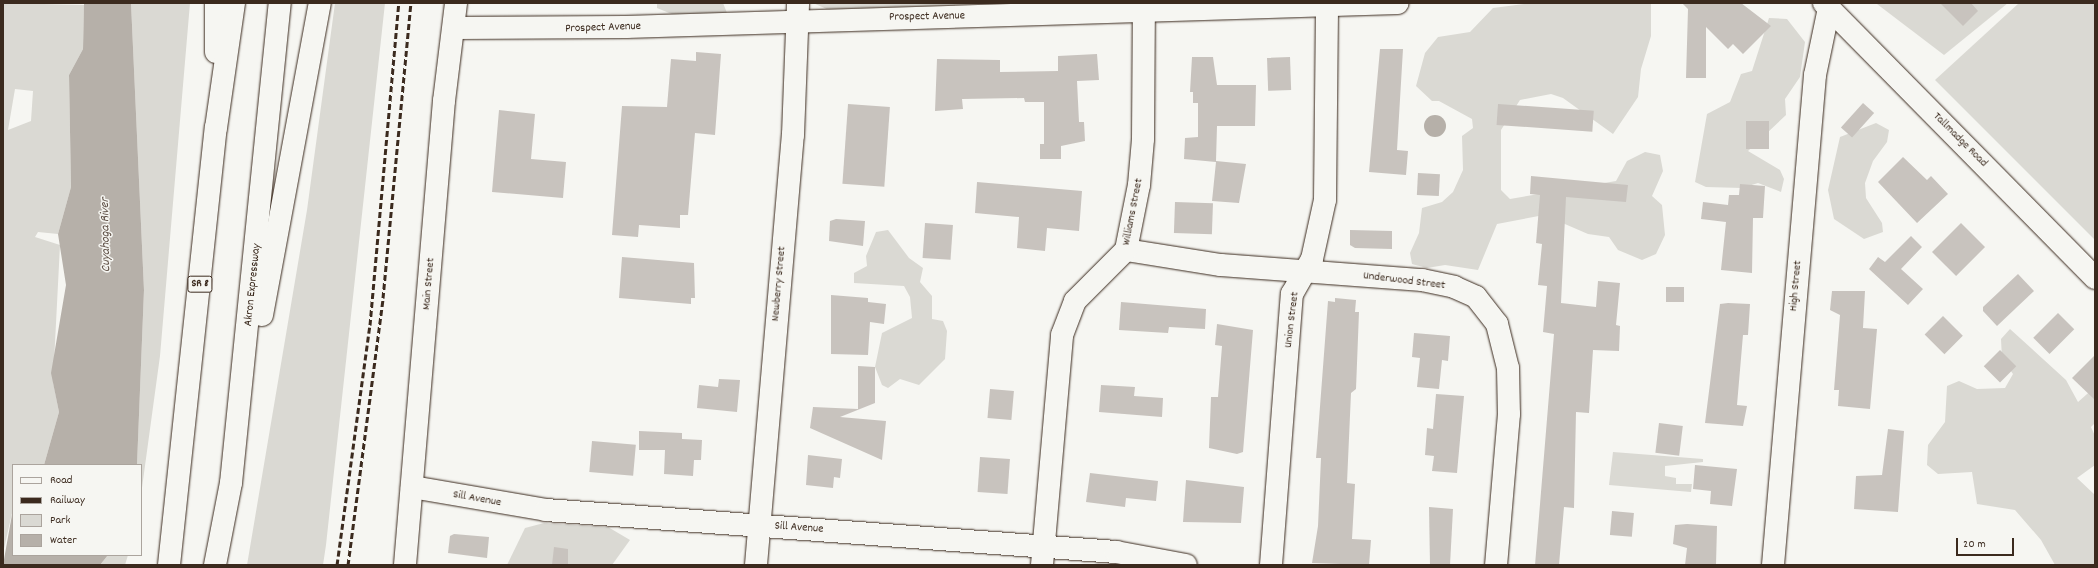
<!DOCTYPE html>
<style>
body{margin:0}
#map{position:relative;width:2098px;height:568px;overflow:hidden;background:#f6f6f2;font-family:Dekko,sans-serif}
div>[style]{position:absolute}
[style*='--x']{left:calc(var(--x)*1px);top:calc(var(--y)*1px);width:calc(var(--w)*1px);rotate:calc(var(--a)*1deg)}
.green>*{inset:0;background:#dad9d3}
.water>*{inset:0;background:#b6b0a9}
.round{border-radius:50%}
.building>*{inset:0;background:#c8c3be;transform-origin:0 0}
.roads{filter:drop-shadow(0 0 1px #3b2a1e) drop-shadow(0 0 1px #3b2a1e)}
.minor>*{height:22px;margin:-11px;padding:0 11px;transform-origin:11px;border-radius:11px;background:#f6f6f2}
.highway>*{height:22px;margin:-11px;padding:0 11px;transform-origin:11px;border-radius:11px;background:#f6f6f2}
.rail>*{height:3px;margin-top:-1.5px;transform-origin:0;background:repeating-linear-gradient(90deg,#3b2a1e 0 6px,transparent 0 9px)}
span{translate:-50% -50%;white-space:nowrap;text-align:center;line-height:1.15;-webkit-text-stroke:3px #f6f6f2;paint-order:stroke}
.shield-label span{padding:1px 3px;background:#f6f6f2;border:1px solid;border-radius:3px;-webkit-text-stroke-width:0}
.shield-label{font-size:11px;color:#3b2a1e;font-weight:700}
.street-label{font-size:12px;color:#3b2a1e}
.water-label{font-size:13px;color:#605248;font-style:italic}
.frame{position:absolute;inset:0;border:4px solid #3b2a1e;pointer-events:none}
.legend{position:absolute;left:12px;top:464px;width:130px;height:92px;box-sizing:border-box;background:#f6f6f2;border:1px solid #aba49d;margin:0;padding:5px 7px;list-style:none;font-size:12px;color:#3b2a1e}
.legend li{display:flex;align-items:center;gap:8px;height:20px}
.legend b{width:20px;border:1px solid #aba49d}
.scale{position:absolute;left:1956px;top:538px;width:58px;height:18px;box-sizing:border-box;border:2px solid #3b2a1e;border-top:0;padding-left:5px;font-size:12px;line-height:14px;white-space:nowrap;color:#3b2a1e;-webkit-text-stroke:3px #f6f6f2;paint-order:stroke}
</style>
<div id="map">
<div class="green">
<i style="clip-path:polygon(evenodd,3px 3px,84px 5px,83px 49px,69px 75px,71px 187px,58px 234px,38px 232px,35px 237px,60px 245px,53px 382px,59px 412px,44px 465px,13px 465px,13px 509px,3px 553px,3px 3px,15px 89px,33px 91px,31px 121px,8px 130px,15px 89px)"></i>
<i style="clip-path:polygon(131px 3px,190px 3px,160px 356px,141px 495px,141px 465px,137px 465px,144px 290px)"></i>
<i style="clip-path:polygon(335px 3px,385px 3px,326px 545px,323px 565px,247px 565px,307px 210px)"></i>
<i style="clip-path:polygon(657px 3px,723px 3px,727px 13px,684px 19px,657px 8px)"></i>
<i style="clip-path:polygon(813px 3px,1091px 3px,829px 10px)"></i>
<i style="clip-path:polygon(1531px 3px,1651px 3px,1651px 36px,1641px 69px,1638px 97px,1613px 134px,1563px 98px,1551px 94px,1520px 100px,1501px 130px,1501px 190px,1510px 199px,1616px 181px,1627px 161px,1645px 152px,1660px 155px,1663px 171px,1652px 196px,1662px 205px,1665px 235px,1656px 254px,1642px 260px,1618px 250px,1609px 237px,1588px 234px,1544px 215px,1497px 224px,1478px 270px,1445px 265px,1427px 268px,1412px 264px,1410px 253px,1419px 233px,1422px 208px,1442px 202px,1453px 192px,1463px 170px,1462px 136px,1473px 128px,1472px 119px,1439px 101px,1432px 101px,1416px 86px,1425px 53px,1438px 37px,1470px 32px,1493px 8px)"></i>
<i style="clip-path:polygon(2008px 3px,1944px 55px,1877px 4px,1877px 3px)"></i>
<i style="clip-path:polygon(2019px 3px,2095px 3px,2095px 240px,1935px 80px)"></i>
<i style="clip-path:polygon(1769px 18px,1787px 19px,1805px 42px,1800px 77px,1785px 99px,1786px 115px,1748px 151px,1780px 170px,1784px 179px,1781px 192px,1758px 183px,1742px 188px,1706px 187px,1695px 182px,1707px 114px,1730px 102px,1741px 74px,1752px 71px)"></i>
<i style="clip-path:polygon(1876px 123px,1889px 130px,1887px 142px,1873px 161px,1865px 183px,1866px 198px,1882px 223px,1883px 232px,1864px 239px,1834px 219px,1828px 190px,1840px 137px)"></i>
<i style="clip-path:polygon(888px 230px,909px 258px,923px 268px,920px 282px,932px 296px,932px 319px,943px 321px,947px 331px,945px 359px,919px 385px,900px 379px,888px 388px,882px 385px,875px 367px,882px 333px,912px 318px,910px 297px,904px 286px,854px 283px,854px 273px,867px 266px,866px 256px,876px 232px)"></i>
<i style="clip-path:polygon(2010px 329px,2066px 380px,2078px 402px,2095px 387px,2095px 423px,2091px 427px,2095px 436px,2095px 465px,2077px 478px,2095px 495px,2095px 565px,2055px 565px,2041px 540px,2015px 510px,1977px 504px,1972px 472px,1938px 474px,1927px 465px,1928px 445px,1945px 422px,1947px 386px,1959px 381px,1977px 389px,2005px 388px,2013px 374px,2002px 359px,2001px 339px)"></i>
<i style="clip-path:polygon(1613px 452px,1703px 459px,1703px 462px,1665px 466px,1665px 476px,1676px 478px,1676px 484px,1692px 484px,1691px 492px,1609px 485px)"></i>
<i style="clip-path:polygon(544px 523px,608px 527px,630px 540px,612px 565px,507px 565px,525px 528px)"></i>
<i style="clip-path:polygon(108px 555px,128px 555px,125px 565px,100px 565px)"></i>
</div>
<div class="water">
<i style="clip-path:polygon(84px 3px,131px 3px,144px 290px,137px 465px,44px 465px,59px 412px,51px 373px,66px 285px,58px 234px,71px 187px,69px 75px,83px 49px)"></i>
<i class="round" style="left:1424px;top:115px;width:22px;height:22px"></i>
<i style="clip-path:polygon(13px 509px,13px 555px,108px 555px,100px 565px,3px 565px)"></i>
</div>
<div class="building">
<i style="clip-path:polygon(1682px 3px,1741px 3px,1771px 26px,1743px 54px,1733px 44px,1728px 49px,1706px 27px,1706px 78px,1686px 78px,1688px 9px)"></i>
<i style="clip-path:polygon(1940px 3px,1971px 3px,1978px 11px,1963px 26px)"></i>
<i style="clip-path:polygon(1380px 49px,1403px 49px,1397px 150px,1408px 151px,1406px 175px,1369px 172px)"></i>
<i style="clip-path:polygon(696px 52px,721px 54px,715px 135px,695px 133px,688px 215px,680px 215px,680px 228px,639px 225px,638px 237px,612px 235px,622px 106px,667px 107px,671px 59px,696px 61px)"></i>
<i style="clip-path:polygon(1097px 54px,1099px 80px,1077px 81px,1079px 122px,1084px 122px,1085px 141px,1061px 146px,1061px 159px,1040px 159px,1040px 144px,1044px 144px,1044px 102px,1025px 102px,1024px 98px,962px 99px,963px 109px,935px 111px,937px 59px,1000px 60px,1000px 72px,1058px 71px,1058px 56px)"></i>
<i style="clip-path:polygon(1192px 57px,1213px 57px,1217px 85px,1256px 85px,1255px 126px,1217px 126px,1216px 161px,1246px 164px,1239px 203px,1212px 201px,1216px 162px,1184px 159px,1185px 138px,1198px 137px,1198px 103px,1193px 103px,1193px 92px,1190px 92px)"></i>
<i style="left:1290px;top:57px;width:33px;height:23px;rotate:88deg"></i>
<i style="left:1863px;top:103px;width:15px;height:33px;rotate:42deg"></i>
<i style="left:848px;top:104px;width:42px;height:80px;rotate:4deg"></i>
<i style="left:1498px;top:104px;width:96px;height:21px;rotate:4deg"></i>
<i style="clip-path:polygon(499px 110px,535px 114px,531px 159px,566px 162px,563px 198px,492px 192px)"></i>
<i style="left:1746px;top:121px;width:23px;height:28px"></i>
<i style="clip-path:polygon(1903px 157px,1927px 180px,1931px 176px,1948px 194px,1917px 223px,1878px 182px)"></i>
<i style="left:1418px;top:173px;width:22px;height:22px;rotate:3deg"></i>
<i style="clip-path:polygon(1531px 176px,1628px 185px,1626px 202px,1566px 197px,1561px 303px,1596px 307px,1598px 281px,1620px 283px,1616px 325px,1620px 326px,1619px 351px,1593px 350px,1589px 413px,1576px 412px,1574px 508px,1564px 507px,1559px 565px,1535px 565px,1554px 334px,1543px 332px,1547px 286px,1538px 285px,1542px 244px,1536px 243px,1540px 195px,1530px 194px)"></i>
<i style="clip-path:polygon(977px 182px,1082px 191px,1079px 231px,1047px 228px,1045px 251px,1017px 248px,1019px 217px,975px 213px)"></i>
<i style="clip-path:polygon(1740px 184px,1765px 186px,1763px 218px,1753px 218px,1752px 273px,1721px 270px,1726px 222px,1701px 219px,1703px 202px,1728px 205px,1729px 195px,1739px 195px)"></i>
<i style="left:1175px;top:202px;width:38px;height:31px;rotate:2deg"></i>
<i style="clip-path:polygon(836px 219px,865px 221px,863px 246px,829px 241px,830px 221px)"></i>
<i style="left:925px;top:223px;width:28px;height:35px;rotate:4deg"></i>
<i style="left:1961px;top:223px;width:34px;height:41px;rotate:45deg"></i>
<i style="clip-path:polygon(1350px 230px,1392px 231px,1392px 249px,1355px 248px,1350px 245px)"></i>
<i style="clip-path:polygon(1911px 236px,1922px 247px,1901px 269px,1923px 289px,1908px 305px,1869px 269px,1878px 257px,1885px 262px)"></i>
<i style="clip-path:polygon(622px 257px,694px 263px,695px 298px,691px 298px,691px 304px,619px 298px)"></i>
<i style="clip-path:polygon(2018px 274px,2034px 291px,1997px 326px,1983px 311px,1983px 307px)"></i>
<i style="left:1666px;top:287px;width:18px;height:15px"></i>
<i style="clip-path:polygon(1832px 291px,1865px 291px,1863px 328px,1877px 329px,1870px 409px,1838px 406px,1839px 390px,1834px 390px,1840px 315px,1830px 310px)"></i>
<i style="clip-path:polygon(831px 295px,868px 298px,868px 302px,886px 304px,884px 324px,870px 322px,868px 355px,831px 354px)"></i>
<i style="clip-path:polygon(1335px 298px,1356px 300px,1355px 312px,1359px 312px,1356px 389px,1351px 393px,1347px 483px,1355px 484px,1352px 539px,1371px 540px,1369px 565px,1312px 563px,1318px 526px,1321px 458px,1316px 458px,1317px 446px,1328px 301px,1335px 302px)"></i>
<i style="clip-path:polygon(1121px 302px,1206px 309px,1205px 329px,1169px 327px,1168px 333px,1119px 330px)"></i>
<i style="clip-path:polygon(1728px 303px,1750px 304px,1748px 335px,1743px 335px,1737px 405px,1747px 406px,1743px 426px,1705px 423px,1720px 304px)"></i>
<i style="left:2058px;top:313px;width:23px;height:35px;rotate:45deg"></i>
<i style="left:1943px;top:316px;width:28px;height:26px;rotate:45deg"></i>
<i style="clip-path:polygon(1217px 324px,1253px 330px,1243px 452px,1237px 454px,1209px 448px,1211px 397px,1218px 397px,1222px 346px,1215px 345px)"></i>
<i style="clip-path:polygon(1414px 333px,1450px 336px,1448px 361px,1442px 360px,1439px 389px,1417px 387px,1420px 358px,1412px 357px)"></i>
<i style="left:2000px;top:350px;width:23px;height:23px;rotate:45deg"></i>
<i style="clip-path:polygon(2095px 355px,2095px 400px,2072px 378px)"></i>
<i style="clip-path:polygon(858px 366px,875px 367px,875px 403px,840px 417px,886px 421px,882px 460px,810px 428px,813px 407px,858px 409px)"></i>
<i style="clip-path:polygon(719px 379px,740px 380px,737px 412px,697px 408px,699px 385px,718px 387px)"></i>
<i style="clip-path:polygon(1101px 385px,1135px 387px,1134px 396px,1163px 398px,1162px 417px,1099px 412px)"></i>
<i style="left:990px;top:389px;width:24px;height:29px;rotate:5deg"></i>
<i style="clip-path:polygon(1436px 394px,1464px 396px,1457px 473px,1432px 471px,1434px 456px,1425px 455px,1427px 428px,1433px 429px)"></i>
<i style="left:1659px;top:423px;width:24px;height:30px;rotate:7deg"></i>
<i style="clip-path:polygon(1888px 429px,1904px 431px,1898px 512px,1854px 509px,1856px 476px,1882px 475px)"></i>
<i style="clip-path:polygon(639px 431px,682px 433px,682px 439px,702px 440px,701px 460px,694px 460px,693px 476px,664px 474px,665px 450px,639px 450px)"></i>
<i style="left:592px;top:441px;width:44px;height:31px;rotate:5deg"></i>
<i style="clip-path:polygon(808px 455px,842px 459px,840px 478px,834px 477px,833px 488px,806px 485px)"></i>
<i style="left:980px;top:457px;width:30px;height:35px;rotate:4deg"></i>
<i style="clip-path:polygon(1695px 465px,1737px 469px,1732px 506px,1710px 504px,1711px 491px,1693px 489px)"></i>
<i style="clip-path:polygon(1090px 473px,1158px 481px,1156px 501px,1126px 498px,1125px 507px,1086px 502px)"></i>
<i style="clip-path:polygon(1186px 480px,1244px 487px,1241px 523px,1183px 522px)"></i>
<i style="clip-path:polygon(1429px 507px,1453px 509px,1450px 565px,1430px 565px)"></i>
<i style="left:1612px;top:511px;width:22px;height:24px;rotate:5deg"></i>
<i style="clip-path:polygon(1687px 524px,1717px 526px,1716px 565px,1685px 565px,1687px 548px,1673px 544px,1675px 525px)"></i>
<i style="clip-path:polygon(454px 534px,489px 537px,487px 558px,448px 553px,450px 536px)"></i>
<i style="clip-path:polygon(554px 547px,568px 549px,568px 565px,552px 565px)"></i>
</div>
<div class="roads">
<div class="minor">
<i style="--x:1824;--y:3;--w:386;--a:45.4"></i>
<i style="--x:456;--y:28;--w:170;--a:-0.3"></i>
<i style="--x:626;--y:27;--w:772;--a:-1.78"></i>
<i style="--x:1126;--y:250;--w:96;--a:9"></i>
<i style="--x:1221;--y:265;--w:202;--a:4.3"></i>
<i style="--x:1422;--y:280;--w:33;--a:12"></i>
<i style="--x:1454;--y:287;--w:24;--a:24"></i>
<i style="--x:1476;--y:297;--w:34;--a:52"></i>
<i style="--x:1497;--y:324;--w:45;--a:76"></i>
<i style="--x:1508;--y:368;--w:46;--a:88.8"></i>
<i style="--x:1509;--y:414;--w:152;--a:94.9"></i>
<i style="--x:412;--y:487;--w:136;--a:9.7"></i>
<i style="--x:546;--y:510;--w:572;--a:4.21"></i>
<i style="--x:1116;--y:552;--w:71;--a:10.5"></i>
<i style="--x:405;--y:565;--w:466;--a:-85.2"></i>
<i style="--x:444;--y:101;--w:99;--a:-83"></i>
<i style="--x:756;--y:565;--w:432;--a:-85.1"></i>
<i style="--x:793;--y:135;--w:132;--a:-87.8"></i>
<i style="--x:1042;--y:565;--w:231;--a:-85"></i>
<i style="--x:1062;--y:335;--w:36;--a:-69"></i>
<i style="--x:1075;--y:301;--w:72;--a:-45"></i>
<i style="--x:1126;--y:250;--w:66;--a:-78.7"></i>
<i style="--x:1139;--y:185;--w:46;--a:-85"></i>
<i style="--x:1143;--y:139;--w:136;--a:-89.6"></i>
<i style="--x:1271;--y:565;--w:272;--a:-85.6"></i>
<i style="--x:1292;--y:294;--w:40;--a:-60.3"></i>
<i style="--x:1312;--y:259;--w:60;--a:-77.6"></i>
<i style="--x:1325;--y:200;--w:192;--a:-89.4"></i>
<i style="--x:1773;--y:565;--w:492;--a:-85.1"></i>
<i style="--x:1815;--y:75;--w:68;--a:-78.2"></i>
</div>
<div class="highway">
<i style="--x:216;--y:52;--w:49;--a:-90"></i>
<i style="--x:262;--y:315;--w:317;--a:-79.5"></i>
<i style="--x:169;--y:565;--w:440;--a:-83.9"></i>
<i style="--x:216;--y:128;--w:126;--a:-81.8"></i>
<i style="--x:215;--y:565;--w:84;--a:-79"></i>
<i style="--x:231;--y:483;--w:482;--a:-84.2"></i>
</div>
</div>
<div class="rail">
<i style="--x:337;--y:565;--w:242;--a:-82.2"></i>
<i style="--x:370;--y:325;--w:323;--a:-84.9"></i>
<i style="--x:348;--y:565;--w:269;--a:-82.5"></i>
<i style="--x:383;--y:298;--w:296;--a:-84.6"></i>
</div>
<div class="shield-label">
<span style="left:200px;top:284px">SR 8</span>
</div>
<div class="street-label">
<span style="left:927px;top:17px;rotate:-1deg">Prospect Avenue</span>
<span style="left:603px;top:28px;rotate:-2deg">Prospect Avenue</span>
<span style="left:1960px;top:140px;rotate:45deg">Tallmadge Road</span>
<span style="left:1133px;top:212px;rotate:-79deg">Williams Street</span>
<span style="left:1404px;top:281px;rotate:7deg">Underwood Street</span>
<span style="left:429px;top:284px;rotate:-85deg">Main Street</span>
<span style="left:779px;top:284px;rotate:-85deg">Newberry Street</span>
<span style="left:253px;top:285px;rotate:-84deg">Akron Expressway</span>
<span style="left:1796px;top:286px;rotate:-85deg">High Street</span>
<span style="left:1292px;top:320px;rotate:-83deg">Union Street</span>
<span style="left:477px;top:499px;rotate:10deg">Sill Avenue</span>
<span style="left:799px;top:528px;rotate:4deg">Sill Avenue</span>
</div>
<div class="water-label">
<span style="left:107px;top:235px;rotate:-91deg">Cuyahoga River</span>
</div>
<div class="frame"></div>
<ul class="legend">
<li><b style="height:5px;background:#f6f6f2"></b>Road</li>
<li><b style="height:5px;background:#3b2a1e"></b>Railway</li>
<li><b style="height:11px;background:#dad9d3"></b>Park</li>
<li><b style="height:11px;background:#b6b0a9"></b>Water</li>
</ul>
<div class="scale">20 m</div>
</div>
